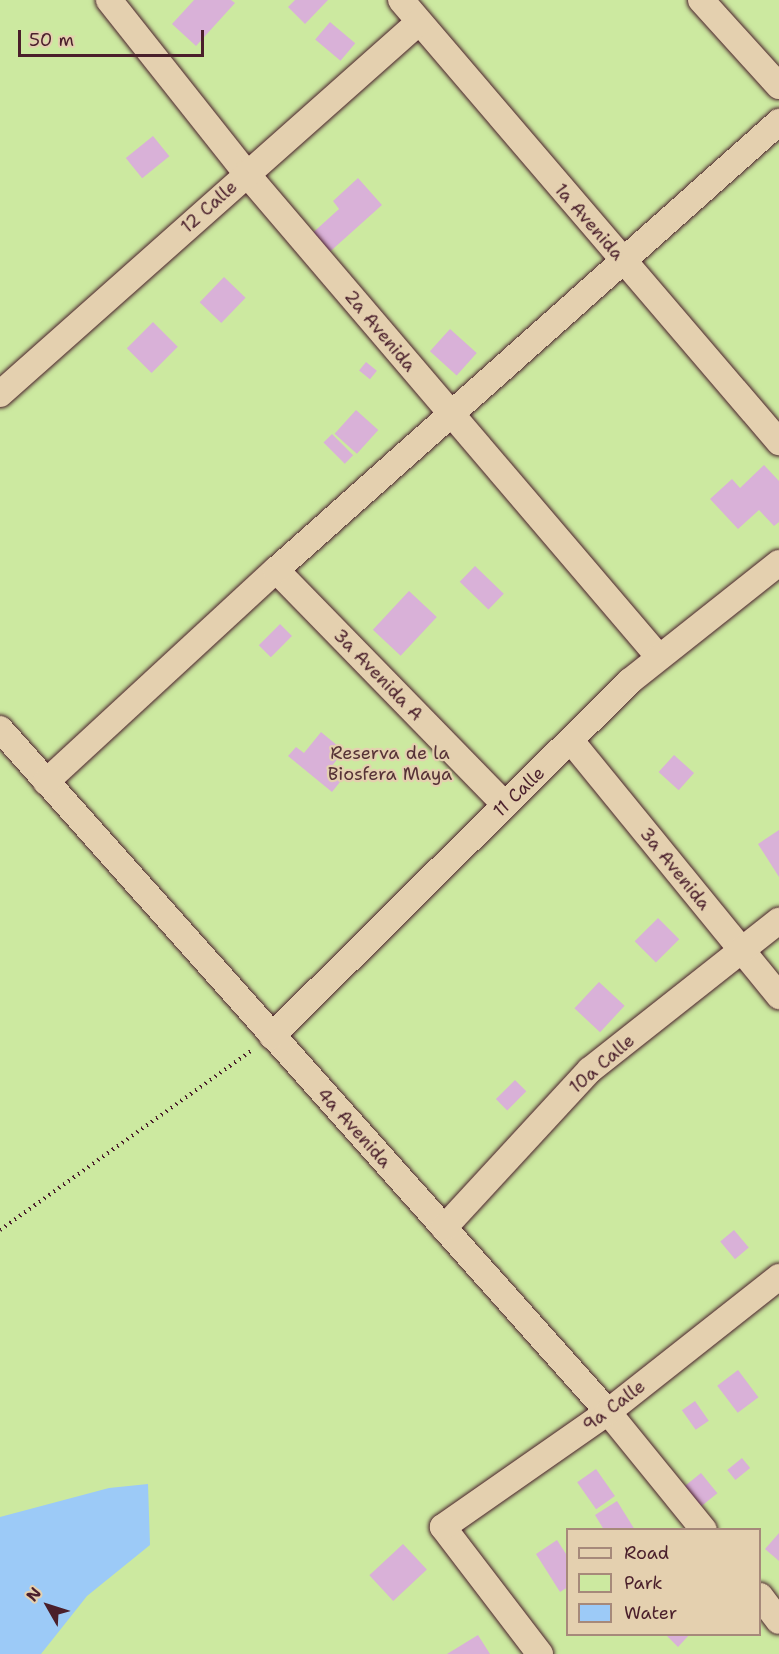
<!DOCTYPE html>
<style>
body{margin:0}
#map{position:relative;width:779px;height:1654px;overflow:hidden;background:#e4d0af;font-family:"Shantell Sans",sans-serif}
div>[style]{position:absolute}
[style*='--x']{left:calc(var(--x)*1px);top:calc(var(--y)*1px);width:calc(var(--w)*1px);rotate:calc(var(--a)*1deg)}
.green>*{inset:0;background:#cce9a0}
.water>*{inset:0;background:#9ccaf7}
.building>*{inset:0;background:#d9b1d8;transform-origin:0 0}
.path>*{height:4px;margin-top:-2px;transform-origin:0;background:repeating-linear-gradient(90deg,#4a1f2b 0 1.5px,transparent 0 6px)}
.roads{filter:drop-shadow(0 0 2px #4a1f2b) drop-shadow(0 0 2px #4a1f2b)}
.street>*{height:26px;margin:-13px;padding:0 13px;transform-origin:13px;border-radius:13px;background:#e4d0af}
span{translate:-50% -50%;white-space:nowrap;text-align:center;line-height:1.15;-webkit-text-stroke:4.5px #e4d0af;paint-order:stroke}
.street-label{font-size:18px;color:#4a1f2b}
.park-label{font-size:18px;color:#573337}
.legend{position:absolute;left:566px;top:1528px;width:195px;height:108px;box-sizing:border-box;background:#e4d0af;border:2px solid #a6897a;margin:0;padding:8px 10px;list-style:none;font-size:18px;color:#4a1f2b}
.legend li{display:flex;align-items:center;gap:12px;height:30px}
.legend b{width:30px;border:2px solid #a6897a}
.north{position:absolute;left:18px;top:1576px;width:60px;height:60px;-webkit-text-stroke:4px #e4d0af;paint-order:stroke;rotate:309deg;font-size:16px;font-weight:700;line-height:24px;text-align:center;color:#4a1f2b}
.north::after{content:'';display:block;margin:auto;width:21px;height:27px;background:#4a1f2b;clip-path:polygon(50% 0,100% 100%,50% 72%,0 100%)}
.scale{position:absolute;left:18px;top:30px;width:186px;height:27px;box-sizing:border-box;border:3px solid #4a1f2b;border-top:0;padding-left:8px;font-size:18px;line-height:21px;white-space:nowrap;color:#4a1f2b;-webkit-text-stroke:4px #e4d0af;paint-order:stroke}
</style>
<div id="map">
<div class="green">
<i style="clip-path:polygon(evenodd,0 0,779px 0,779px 1654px,0 1654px,0 0,568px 1530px,760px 1530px,760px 1634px,568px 1634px,568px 1530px)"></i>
</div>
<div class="water">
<i style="clip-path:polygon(148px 1484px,150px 1545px,87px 1596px,41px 1654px,0 1654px,0 1517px,109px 1488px)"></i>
</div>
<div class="building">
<i style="clip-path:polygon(194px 0,231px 0,235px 3px,196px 46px,172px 24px)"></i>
<i style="clip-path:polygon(295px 0,328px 0,305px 24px,288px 7px)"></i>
<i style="left:330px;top:22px;width:33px;height:23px;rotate:40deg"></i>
<i style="left:153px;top:136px;width:26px;height:35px;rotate:51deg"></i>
<i style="clip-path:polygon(358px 178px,382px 205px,324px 257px,307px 238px,339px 209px,333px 201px)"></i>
<i style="left:224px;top:277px;width:30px;height:35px;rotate:44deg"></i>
<i style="left:153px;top:322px;width:35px;height:37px;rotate:45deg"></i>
<i style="left:450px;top:329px;width:36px;height:30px;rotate:42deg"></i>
<i style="left:366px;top:362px;width:14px;height:11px;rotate:39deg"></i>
<i style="left:356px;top:410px;width:30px;height:32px;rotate:42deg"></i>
<i style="left:332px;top:434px;width:30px;height:12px;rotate:45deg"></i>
<i style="clip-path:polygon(764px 465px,779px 481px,779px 522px,774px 526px,759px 510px,738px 529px,710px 499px,732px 479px,740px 488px)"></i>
<i style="left:475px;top:566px;width:40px;height:22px;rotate:44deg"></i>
<i style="left:409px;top:591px;width:38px;height:53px;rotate:43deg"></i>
<i style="left:280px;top:624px;width:17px;height:30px;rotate:45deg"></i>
<i style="clip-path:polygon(321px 732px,344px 751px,327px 772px,340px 782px,332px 792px,288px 756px,296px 747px,304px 753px)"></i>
<i style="left:674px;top:755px;width:27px;height:23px;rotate:42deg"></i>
<i style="clip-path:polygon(779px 830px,779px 877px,758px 844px)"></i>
<i style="left:658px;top:918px;width:30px;height:33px;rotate:45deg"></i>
<i style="left:599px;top:982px;width:35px;height:36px;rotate:43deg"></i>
<i style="left:515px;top:1080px;width:16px;height:27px;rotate:45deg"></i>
<i style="left:734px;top:1230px;width:23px;height:18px;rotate:50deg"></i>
<i style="left:738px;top:1370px;width:34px;height:26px;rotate:53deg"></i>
<i style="left:695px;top:1401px;width:24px;height:16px;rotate:55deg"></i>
<i style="left:742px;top:1458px;width:13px;height:19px;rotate:51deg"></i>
<i style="left:596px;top:1469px;width:33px;height:23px;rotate:55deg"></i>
<i style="left:701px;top:1473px;width:26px;height:22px;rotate:51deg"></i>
<i style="clip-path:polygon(617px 1501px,635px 1530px,604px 1530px,595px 1515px)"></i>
<i style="clip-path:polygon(779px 1533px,779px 1561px,765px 1549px)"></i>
<i style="clip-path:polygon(557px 1540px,568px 1557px,568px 1587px,560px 1592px,536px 1554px)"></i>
<i style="left:403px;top:1544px;width:35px;height:46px;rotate:47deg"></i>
<i style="clip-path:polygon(665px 1634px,690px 1634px,678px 1647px)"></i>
<i style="clip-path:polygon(478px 1635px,490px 1654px,447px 1654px)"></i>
</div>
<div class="path">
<i style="--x:0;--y:1230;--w:310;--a:-35.5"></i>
</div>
<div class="roads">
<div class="street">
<i style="--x:109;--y:0;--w:221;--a:51.6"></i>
<i style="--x:246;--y:173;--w:635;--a:49.54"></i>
<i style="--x:401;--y:0;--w:582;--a:49.46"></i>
<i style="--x:701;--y:0;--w:116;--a:47.8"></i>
<i style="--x:0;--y:394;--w:560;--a:-41.6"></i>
<i style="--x:276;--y:570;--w:328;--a:45.7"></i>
<i style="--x:0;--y:729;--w:914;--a:48.32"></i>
<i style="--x:608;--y:1412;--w:152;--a:50.9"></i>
<i style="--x:572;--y:742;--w:328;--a:50.8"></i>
<i style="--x:46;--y:782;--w:313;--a:-42.7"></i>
<i style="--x:276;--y:570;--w:674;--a:-41.69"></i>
<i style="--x:272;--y:1036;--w:504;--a:-44.76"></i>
<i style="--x:630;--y:681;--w:190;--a:-38.4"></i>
<i style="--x:444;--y:1228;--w:215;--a:-47.3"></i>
<i style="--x:590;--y:1070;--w:241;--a:-38.3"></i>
<i style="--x:760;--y:1596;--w:31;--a:53"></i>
<i style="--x:540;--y:1654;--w:160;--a:-127.4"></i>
<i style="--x:443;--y:1527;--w:201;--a:-34.9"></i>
<i style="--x:608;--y:1412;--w:218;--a:-38.3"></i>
</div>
</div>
<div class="street-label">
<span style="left:209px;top:207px;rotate:-42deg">12 Calle</span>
<span style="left:589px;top:222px;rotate:49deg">1a Avenida</span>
<span style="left:380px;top:331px;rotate:50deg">2a Avenida</span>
<span style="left:378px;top:675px;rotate:46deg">3a Avenida A</span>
<span style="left:519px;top:792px;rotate:-44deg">11 Calle</span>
<span style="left:675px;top:869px;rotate:51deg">3a Avenida</span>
<span style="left:602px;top:1064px;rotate:-41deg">10a Calle</span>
<span style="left:354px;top:1128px;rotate:48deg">4a Avenida</span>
<span style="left:614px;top:1406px;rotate:-37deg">9a Calle</span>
</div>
<div class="park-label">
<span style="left:390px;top:764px">Reserva de la<br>Biosfera Maya</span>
</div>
<ul class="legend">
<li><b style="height:8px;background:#e4d0af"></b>Road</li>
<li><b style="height:16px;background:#cce9a0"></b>Park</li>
<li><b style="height:16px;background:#9ccaf7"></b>Water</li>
</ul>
<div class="north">N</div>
<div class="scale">50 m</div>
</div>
